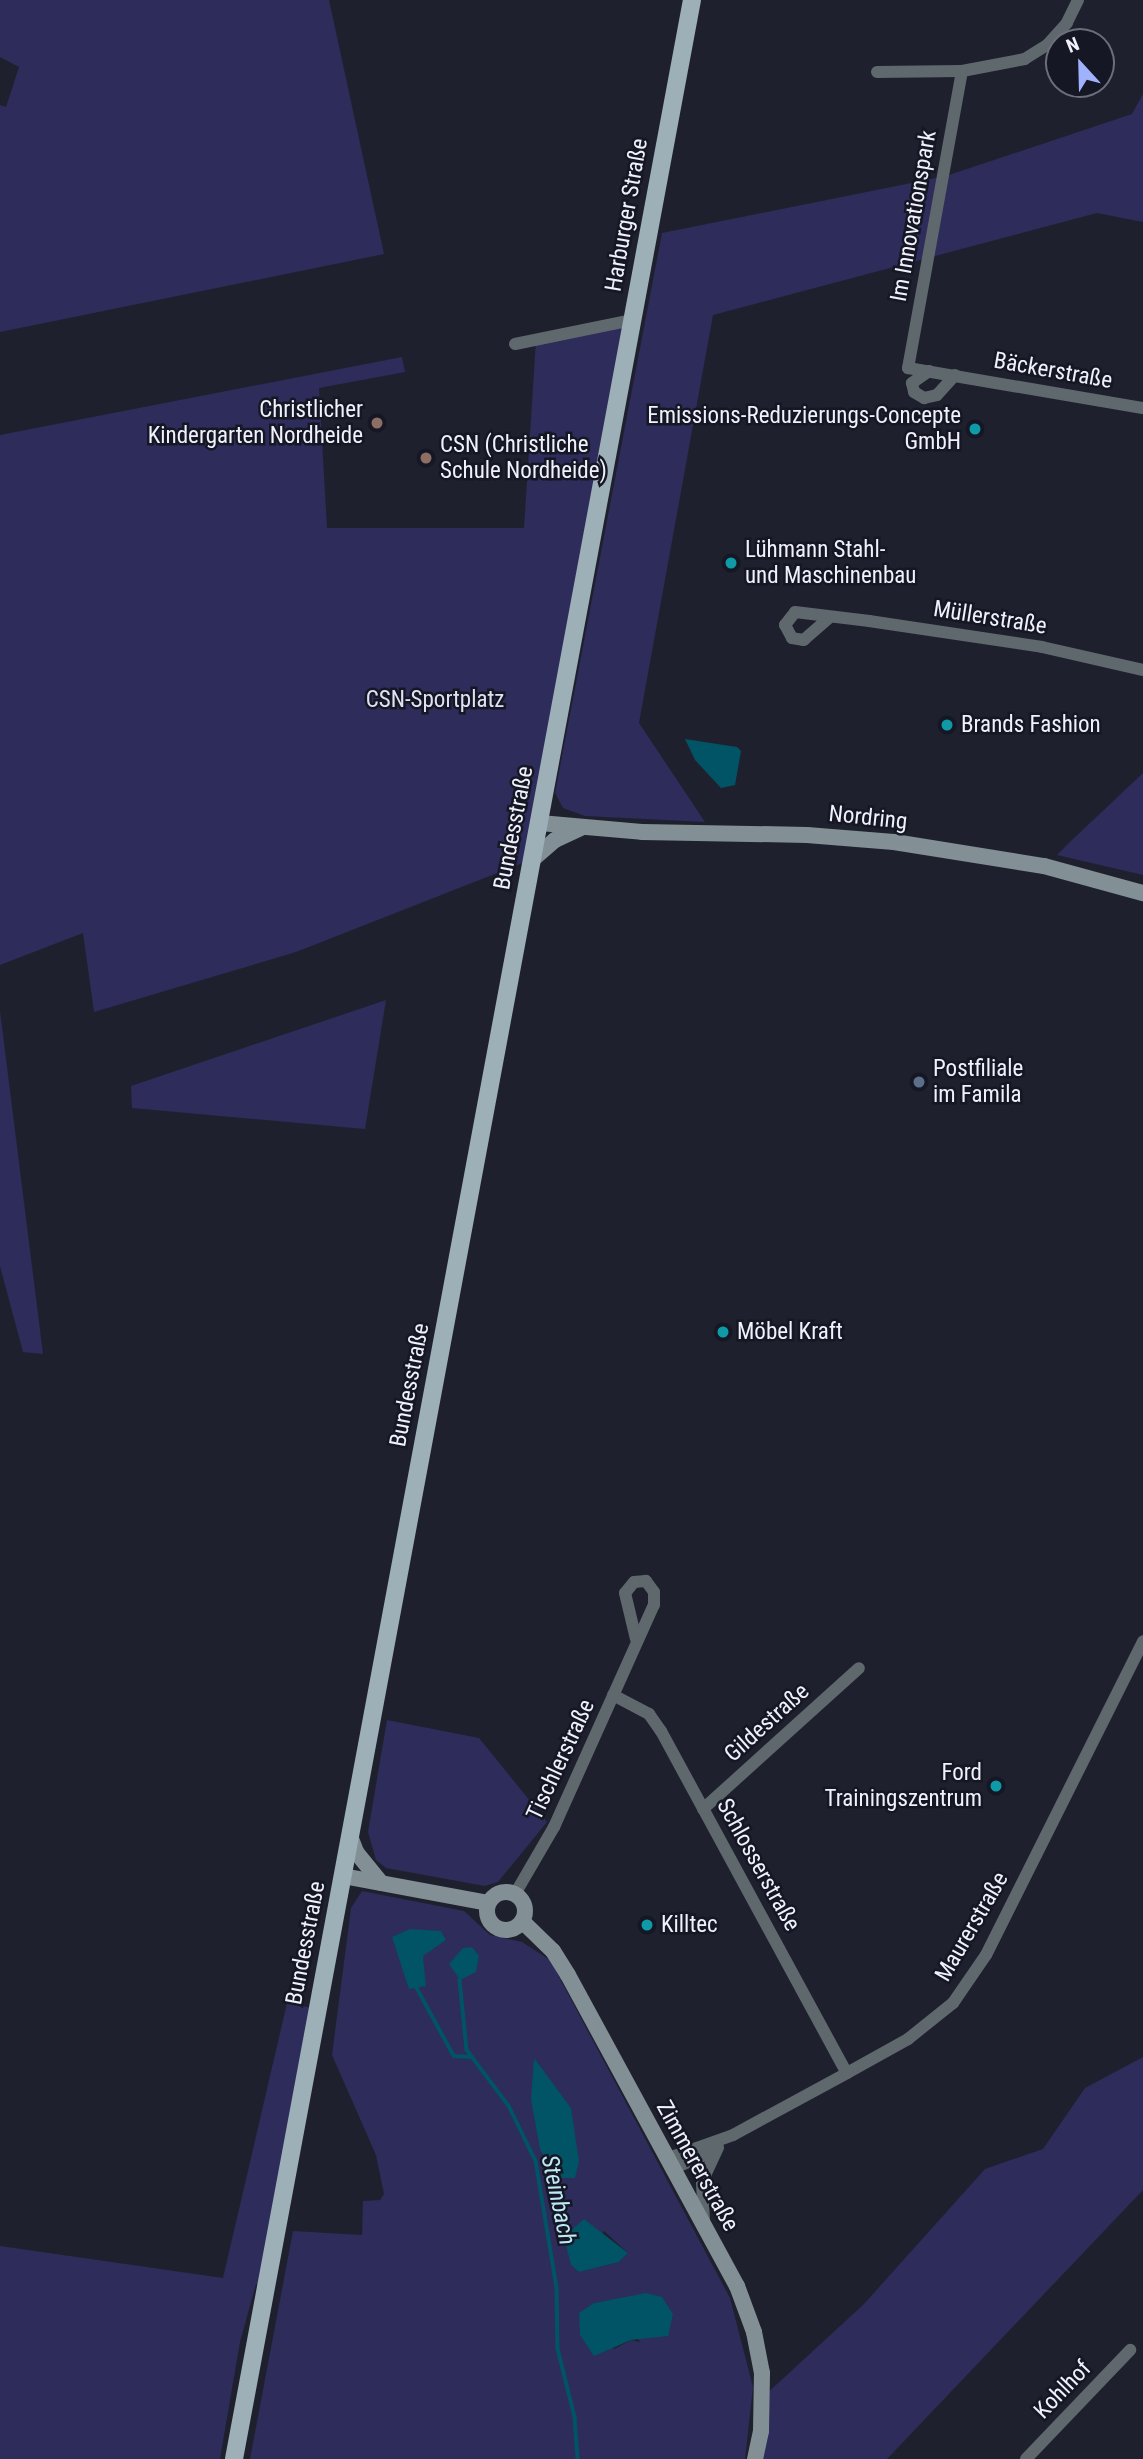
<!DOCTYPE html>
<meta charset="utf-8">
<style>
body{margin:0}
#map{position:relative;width:1143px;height:2459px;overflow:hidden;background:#1f202e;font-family:"Roboto Condensed",sans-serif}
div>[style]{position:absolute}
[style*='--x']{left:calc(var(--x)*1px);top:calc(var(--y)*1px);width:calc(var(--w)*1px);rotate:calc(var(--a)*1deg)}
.green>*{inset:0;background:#2d2c5a}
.water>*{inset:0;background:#015366}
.stream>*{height:3.5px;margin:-1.75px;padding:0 1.75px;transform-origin:1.75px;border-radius:1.75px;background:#015366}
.street>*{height:12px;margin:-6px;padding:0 6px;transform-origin:6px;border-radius:6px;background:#5f686c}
.secondary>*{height:16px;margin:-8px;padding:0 8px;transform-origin:8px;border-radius:8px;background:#829096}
.secondary>.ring{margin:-8px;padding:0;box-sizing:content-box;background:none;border:16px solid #829096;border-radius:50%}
.primary>*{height:18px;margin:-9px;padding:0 9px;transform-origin:9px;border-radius:9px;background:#9dafb7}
.dots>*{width:19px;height:19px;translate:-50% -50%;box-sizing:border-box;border:4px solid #161725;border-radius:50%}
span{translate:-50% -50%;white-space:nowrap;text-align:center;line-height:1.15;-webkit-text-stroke:5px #161725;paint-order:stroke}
.street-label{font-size:23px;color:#f0f1fb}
.poi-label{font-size:23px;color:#f0f1fb}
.right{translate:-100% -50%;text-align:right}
.left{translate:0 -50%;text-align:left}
.park-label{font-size:23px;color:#e0e2f4}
.water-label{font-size:24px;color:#beeaf8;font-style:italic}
.north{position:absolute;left:1045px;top:28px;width:70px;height:70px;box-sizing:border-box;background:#161725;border:2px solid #6d6e7b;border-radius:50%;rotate:338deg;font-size:19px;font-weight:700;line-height:28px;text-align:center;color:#f0f1fb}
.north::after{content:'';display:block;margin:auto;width:24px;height:32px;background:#a1b2fd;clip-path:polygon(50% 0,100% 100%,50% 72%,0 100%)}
</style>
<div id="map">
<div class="green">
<i style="clip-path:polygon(0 0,329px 0,384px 254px,0 332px,0 105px,6px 107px,19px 67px,0 57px)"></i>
<i style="clip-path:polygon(1143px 94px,1143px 222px,1097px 213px,713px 315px,639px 723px,705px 822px,585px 816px,563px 808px,555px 793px,662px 233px,946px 176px,1132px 114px)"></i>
<i style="clip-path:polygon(632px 320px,533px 859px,296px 952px,94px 1012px,83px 933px,0 965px,0 435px,402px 357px,405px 372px,319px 388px,327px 528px,524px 528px,536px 340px)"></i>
<i style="clip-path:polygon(1143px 773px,1143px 875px,1057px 855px,1072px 840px)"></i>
<i style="clip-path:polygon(386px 1000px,365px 1129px,132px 1108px,131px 1086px)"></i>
<i style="clip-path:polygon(0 1011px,43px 1354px,23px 1352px,0 1266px)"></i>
<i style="clip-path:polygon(387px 1720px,479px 1738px,547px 1822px,498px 1882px,485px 1886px,386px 1868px,376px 1860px,368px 1832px)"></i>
<i style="clip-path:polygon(evenodd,362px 1891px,464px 1911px,490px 1935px,522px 1942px,550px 1960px,730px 2298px,753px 2387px,745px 2459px,250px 2459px,293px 2231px,362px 2235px,363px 2201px,380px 2200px,384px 2194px,376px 2155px,332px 2055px,351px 1908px,362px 1891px,604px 2231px,628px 2253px,619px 2262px,578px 2272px,604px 2231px,362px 1891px,612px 2300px,640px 2342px,631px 2340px,614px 2349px,594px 2303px,612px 2300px)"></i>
<i style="clip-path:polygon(287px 2003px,318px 2009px,267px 2285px,256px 2284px,240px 2342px,220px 2459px,0 2459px,0 2246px,223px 2278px)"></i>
<i style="clip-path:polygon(1143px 2057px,1143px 2190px,887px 2459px,755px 2459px,763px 2397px,864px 2304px,985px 2169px,1043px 2149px,1085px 2088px)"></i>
</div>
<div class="water">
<i style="clip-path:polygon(685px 739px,737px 747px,741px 751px,735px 785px,721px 788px,695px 760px)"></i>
<i style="clip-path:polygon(410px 1929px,441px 1931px,446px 1940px,423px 1956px,426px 1986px,409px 1989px,392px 1937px)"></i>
<i style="clip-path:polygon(472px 1947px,479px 1956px,476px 1972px,460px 1980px,449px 1964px,463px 1948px)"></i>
<i style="clip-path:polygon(534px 2058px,571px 2108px,579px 2161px,575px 2178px,556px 2178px,540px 2149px,531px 2100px)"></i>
<i style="clip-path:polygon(584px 2219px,628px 2253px,619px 2262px,579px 2272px,571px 2265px,564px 2237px)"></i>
<i style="clip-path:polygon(646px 2293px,662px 2297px,673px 2314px,668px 2336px,631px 2340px,594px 2356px,580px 2335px,579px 2313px,594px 2303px)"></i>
</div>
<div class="stream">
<i style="--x:460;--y:1980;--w:70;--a:84.3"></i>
<i style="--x:467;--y:2050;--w:70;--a:53.1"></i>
<i style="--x:509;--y:2106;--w:61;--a:63.9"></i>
<i style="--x:536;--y:2161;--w:129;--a:80.6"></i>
<i style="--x:557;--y:2288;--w:61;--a:89.1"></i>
<i style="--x:558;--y:2349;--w:70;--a:76"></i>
<i style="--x:575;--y:2417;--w:42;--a:85.9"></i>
<i style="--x:417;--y:1988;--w:77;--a:61.4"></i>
<i style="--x:454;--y:2056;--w:18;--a:3"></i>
</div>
<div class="street">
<i style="--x:1078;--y:0;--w:25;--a:116"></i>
<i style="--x:1067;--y:23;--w:30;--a:132"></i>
<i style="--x:1047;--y:45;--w:26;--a:148"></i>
<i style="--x:1025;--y:59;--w:64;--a:169.2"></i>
<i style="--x:962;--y:71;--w:302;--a:100.3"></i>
<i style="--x:908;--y:368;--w:238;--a:9.7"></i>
<i style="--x:877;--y:72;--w:85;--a:-0.7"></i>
<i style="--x:515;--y:344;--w:119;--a:-11.6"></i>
<i style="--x:929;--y:371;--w:21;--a:145"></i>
<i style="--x:912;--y:383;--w:9;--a:77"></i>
<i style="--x:914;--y:392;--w:12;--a:31"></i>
<i style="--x:924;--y:398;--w:13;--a:-13"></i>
<i style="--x:937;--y:395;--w:27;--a:-48"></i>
<i style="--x:830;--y:617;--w:35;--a:139"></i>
<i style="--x:804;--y:640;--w:12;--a:-171"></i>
<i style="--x:792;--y:638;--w:15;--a:-118"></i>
<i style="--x:785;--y:625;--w:16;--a:-52"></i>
<i style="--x:795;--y:612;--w:75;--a:6.9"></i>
<i style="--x:869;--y:621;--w:175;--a:8.5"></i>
<i style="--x:1042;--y:647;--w:104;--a:12.8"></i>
<i style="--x:613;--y:1695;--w:41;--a:27.8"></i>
<i style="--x:649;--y:1714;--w:21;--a:55"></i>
<i style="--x:661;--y:1731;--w:389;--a:61.5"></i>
<i style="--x:703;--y:1809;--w:210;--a:-42.1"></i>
<i style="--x:515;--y:1894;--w:78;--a:-59.8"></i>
<i style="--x:554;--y:1827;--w:243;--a:-65.8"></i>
<i style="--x:654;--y:1605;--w:13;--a:-90"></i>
<i style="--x:654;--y:1592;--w:14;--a:-126"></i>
<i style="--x:646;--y:1581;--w:12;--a:175"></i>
<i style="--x:634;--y:1582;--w:14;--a:129"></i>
<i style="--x:625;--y:1593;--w:47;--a:76.6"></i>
<i style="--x:666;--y:2159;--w:71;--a:-19.7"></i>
<i style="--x:733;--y:2135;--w:130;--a:-28.5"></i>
<i style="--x:847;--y:2073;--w:70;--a:-29.1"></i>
<i style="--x:908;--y:2039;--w:58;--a:-38.7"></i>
<i style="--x:953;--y:2003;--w:58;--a:-55.5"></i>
<i style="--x:986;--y:1955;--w:351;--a:-63.4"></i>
<i style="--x:672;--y:2169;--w:46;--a:-23.2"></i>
<i style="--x:704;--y:2221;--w:39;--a:-93"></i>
<i style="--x:702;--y:2182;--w:38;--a:-65"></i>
<i style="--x:1026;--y:2459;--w:151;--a:-46.3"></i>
</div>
<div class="secondary">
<i style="--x:540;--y:823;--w:102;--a:5"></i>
<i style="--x:642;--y:832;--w:165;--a:1"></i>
<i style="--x:807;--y:835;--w:87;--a:4.6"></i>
<i style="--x:894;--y:842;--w:152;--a:9.1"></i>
<i style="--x:1044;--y:866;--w:103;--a:15.3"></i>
<i style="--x:533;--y:859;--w:29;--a:-41"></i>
<i style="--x:555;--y:840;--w:29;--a:-25"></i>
<i style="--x:350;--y:1836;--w:17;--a:69"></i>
<i style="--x:356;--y:1852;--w:40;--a:51"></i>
<i style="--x:343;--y:1876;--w:147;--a:10.5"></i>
<i class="ring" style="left:487px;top:1892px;width:22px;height:22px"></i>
<i style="--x:522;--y:1921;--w:43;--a:44.1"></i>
<i style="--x:553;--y:1951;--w:28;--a:58"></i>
<i style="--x:568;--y:1975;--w:354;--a:61.5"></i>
<i style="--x:737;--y:2286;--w:49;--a:69.7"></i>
<i style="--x:754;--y:2332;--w:42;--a:79"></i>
<i style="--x:762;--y:2373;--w:58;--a:91"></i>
<i style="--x:761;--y:2431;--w:29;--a:102"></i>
</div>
<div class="primary">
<i style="--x:234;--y:2459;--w:2501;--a:-79.45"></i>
</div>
<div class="dots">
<i style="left:377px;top:423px;background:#8d6e63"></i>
<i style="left:975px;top:429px;background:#0f9aa8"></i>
<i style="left:426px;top:458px;background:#8d6e63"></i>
<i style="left:731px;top:563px;background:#0f9aa8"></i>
<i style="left:947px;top:725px;background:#0f9aa8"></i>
<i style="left:919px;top:1082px;background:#5c6f8a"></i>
<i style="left:723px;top:1332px;background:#0f9aa8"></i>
<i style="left:996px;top:1786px;background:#0f9aa8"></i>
<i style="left:647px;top:1925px;background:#0f9aa8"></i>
</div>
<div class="street-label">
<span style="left:627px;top:215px;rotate:-80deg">Harburger Straße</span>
<span style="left:914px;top:216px;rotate:-80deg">Im Innovationspark</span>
<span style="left:1053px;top:371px;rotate:10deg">Bäckerstraße</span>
<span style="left:990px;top:618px;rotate:9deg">Müllerstraße</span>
<span style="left:868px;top:818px;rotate:6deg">Nordring</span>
<span style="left:514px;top:828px;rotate:-79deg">Bundesstraße</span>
<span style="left:410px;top:1385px;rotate:-79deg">Bundesstraße</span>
<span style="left:767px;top:1723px;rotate:-42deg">Gildestraße</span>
<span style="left:561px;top:1760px;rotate:-65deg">Tischlerstraße</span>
<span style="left:758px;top:1865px;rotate:61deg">Schlosserstraße</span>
<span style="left:972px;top:1927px;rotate:-60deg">Maurerstraße</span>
<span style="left:306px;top:1943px;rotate:-79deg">Bundesstraße</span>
<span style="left:697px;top:2166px;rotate:61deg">Zimmererstraße</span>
<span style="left:1063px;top:2390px;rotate:-46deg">Kohlhof</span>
</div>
<div class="poi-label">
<span class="right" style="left:363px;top:423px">Christlicher<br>Kindergarten Nordheide</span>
<span class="right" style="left:961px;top:429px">Emissions-Reduzierungs-Concepte<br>GmbH</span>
<span class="left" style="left:440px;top:458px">CSN (Christliche<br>Schule Nordheide)</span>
<span class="left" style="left:745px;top:563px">Lühmann Stahl-<br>und Maschinenbau</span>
<span class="left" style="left:961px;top:725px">Brands Fashion</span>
<span class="left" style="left:933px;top:1082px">Postfiliale<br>im Famila</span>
<span class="left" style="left:737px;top:1332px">Möbel Kraft</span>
<span class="right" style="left:982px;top:1786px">Ford<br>Trainingszentrum</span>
<span class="left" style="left:661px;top:1925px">Killtec</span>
</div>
<div class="park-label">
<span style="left:435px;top:700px">CSN-Sportplatz</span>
</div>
<div class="water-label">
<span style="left:558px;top:2200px;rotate:78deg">Steinbach</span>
</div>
<div class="north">N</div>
</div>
